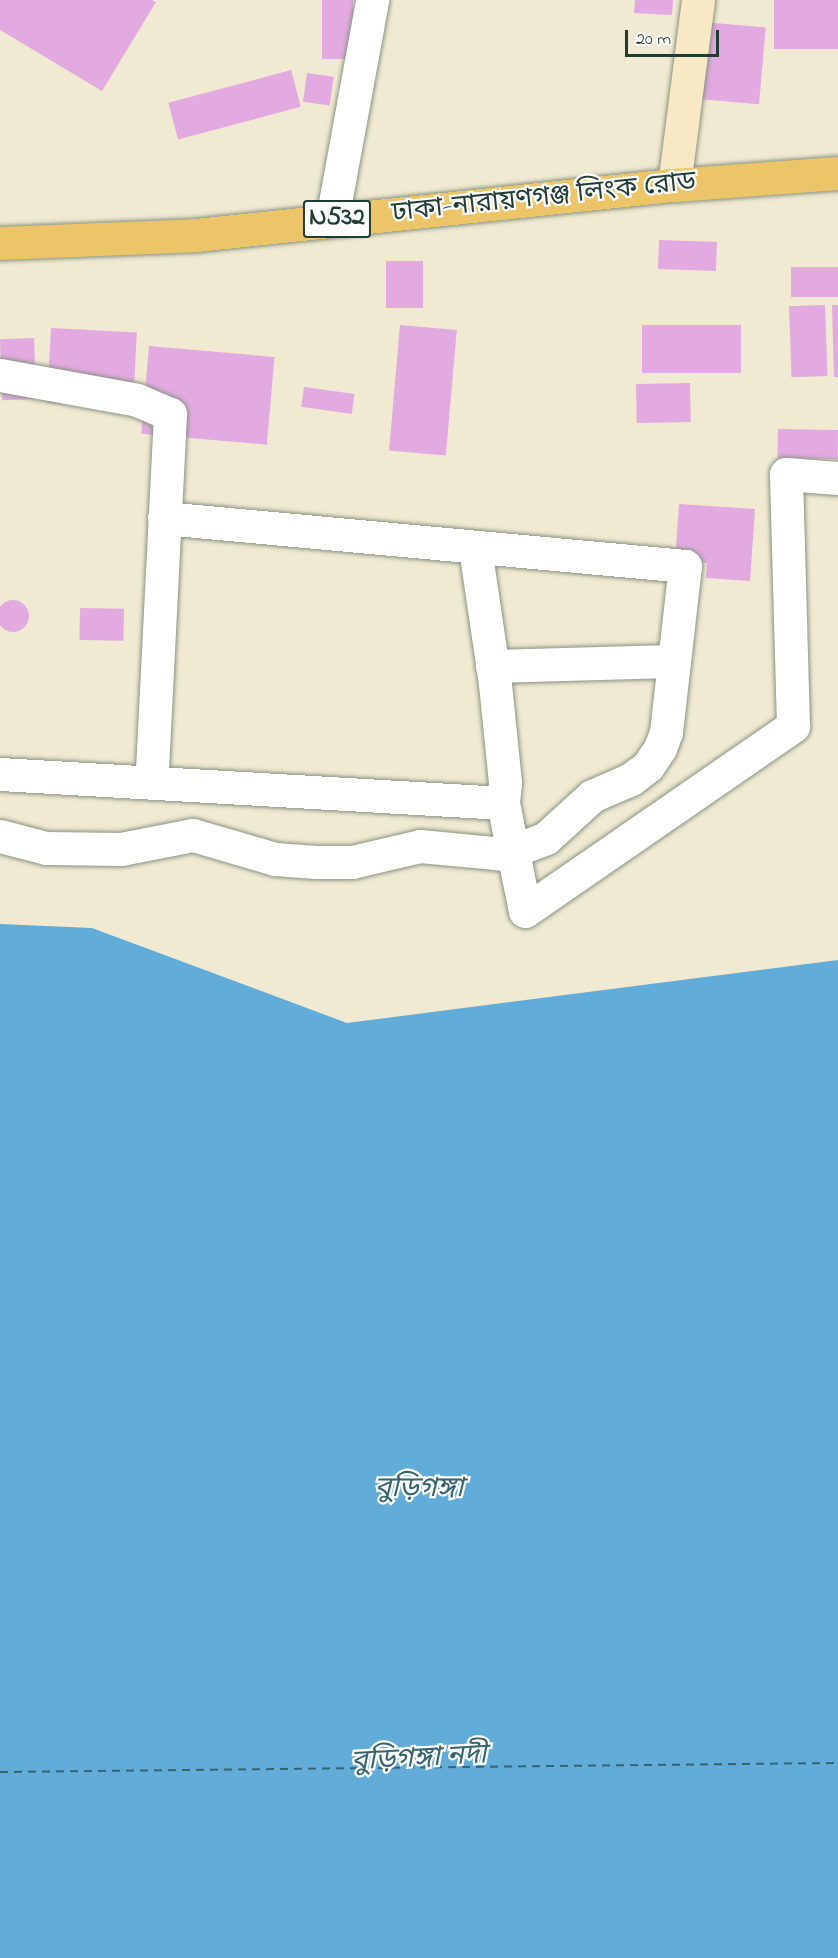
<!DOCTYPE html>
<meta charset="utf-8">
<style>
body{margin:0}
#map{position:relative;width:838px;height:1958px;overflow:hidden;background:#f1ead2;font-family:"Indie Flower","Noto Sans Bengali",sans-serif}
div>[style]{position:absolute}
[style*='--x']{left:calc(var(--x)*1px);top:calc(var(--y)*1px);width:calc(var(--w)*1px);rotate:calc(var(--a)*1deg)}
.water>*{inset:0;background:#62acda}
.ferry>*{height:1.5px;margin-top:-0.75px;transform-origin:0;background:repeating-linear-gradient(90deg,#36646e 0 8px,transparent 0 14px)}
.building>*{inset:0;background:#e3a9e1;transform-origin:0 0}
.round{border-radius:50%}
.roads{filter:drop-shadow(0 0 2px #889483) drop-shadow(0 0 2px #889483)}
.street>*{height:33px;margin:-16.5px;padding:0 16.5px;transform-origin:16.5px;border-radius:16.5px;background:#fff}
.secondary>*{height:33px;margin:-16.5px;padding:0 16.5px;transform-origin:16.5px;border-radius:16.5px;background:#f8e8c3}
.highway>*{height:33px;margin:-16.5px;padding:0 16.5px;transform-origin:16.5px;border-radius:16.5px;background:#edc569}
span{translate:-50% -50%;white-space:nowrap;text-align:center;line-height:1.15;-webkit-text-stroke:4.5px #fff;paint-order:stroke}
.shield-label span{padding:2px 4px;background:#fff;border:2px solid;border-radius:4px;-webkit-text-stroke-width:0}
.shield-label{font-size:26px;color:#1f3d34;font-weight:700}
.street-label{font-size:27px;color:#1f3d34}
.water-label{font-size:28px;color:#36646e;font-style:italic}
.scale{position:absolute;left:625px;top:30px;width:94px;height:27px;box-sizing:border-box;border:3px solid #1f3d34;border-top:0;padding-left:8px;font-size:18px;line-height:21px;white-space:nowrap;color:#1f3d34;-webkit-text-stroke:4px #fff;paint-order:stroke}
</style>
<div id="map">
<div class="water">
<i style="clip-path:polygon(0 924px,92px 928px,347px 1023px,838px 960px,838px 1958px,0 1958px)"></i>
</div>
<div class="ferry">
<i style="--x:0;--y:1772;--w:838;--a:-0.62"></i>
</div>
<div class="building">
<i style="clip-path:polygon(0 0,152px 0,156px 2px,102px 91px,0 30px)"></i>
<i style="left:322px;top:0;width:31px;height:59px"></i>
<i style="clip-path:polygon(635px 0,673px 0,672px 15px,634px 13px)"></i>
<i style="left:774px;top:0;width:64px;height:49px"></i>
<i style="left:703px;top:22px;width:63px;height:77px;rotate:5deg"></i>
<i style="left:291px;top:70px;width:38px;height:127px;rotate:75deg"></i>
<i style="left:307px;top:73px;width:27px;height:29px;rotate:8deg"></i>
<i style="left:659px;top:240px;width:58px;height:29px;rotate:2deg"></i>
<i style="left:386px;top:261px;width:37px;height:47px"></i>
<i style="left:791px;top:267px;width:47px;height:30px"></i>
<i style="left:825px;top:305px;width:71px;height:36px;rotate:88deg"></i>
<i style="clip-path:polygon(832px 305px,838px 305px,838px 377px,834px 377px)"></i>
<i style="left:400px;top:325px;width:57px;height:126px;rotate:5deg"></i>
<i style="left:741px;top:325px;width:48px;height:99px;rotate:90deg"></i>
<i style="left:51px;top:328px;width:86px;height:75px;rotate:3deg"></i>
<i style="left:34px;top:338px;width:61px;height:34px;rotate:88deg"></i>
<i style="left:149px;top:346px;width:126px;height:88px;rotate:5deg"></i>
<i style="left:690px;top:383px;width:39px;height:54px;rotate:89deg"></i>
<i style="left:304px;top:387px;width:51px;height:20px;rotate:8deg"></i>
<i style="left:778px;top:429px;width:60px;height:29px;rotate:1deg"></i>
<i style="clip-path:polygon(679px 504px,755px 509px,750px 581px,706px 578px,707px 563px,675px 561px)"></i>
<i class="round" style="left:-3px;top:600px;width:32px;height:32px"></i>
<i style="left:80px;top:608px;width:44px;height:32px;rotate:1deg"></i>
</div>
<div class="roads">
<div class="street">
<i style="--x:332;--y:219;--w:223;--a:-79.6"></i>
<i style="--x:0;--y:375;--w:139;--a:10.3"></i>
<i style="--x:137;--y:400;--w:36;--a:23"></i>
<i style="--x:170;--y:414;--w:369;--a:92.9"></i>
<i style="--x:475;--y:548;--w:137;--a:81.6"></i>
<i style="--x:495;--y:684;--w:100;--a:84.2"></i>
<i style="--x:505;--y:783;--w:20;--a:96"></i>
<i style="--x:492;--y:666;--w:180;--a:-1.6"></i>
<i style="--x:0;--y:774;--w:504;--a:3.3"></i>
<i style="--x:503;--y:803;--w:110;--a:78.5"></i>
<i style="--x:525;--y:911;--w:326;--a:-34.6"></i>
<i style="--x:793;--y:726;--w:252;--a:-91.6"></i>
<i style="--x:786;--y:474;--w:52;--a:4.4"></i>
<i style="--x:0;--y:836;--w:48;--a:14.6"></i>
<i style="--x:46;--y:848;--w:75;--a:0.8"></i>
<i style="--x:121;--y:849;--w:73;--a:-11"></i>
<i style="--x:193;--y:835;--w:85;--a:16.3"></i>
<i style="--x:275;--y:859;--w:41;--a:4.2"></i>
<i style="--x:316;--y:862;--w:36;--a:0"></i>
<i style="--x:352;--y:862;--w:70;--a:-13.2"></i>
<i style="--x:420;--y:846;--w:85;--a:5.4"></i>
<i style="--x:505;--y:854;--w:44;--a:-21.3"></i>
<i style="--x:546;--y:838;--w:62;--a:-42.4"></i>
<i style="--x:592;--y:796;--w:43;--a:-23.6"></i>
<i style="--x:631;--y:779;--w:21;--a:-37"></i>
<i style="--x:648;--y:766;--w:22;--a:-56"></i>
<i style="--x:660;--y:748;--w:17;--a:-69"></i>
<i style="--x:666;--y:732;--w:167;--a:-83.5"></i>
<i style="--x:685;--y:566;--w:523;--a:-174.74"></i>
</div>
<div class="secondary">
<i style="--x:674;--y:185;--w:187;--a:-82.6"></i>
</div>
<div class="highway">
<i style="--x:0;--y:243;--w:196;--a:-2.3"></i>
<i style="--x:196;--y:235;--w:481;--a:-6"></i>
<i style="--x:674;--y:185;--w:164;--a:-4.2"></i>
</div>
</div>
<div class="shield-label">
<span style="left:337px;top:219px">N532</span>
</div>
<div class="street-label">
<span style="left:544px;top:198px;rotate:-6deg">ঢাকা-নারায়ণগঞ্জ লিংক রোড</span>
</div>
<div class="water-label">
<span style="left:419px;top:1490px">বুড়িগঙ্গা</span>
<span style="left:419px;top:1760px;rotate:-3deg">বুড়িগঙ্গা নদী</span>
</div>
<div class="scale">20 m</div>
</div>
